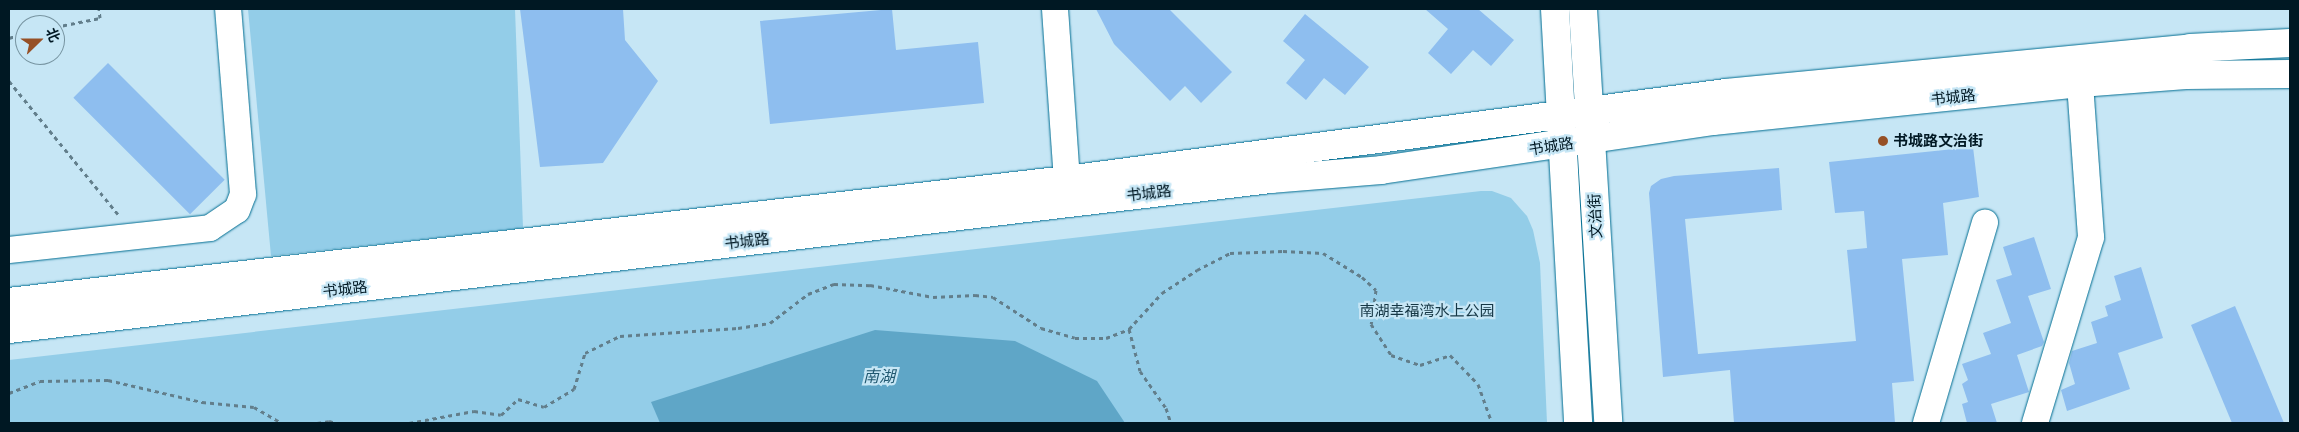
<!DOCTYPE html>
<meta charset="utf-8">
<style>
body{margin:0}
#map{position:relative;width:2299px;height:432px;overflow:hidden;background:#c6e6f5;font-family:Montserrat,"Noto Sans SC",sans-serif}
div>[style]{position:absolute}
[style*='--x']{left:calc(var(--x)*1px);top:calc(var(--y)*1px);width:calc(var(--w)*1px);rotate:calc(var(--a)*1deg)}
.green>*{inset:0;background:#93cde8}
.water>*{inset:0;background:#5fa6c7}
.building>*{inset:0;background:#8ebeef;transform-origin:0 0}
.path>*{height:3px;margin-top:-1.5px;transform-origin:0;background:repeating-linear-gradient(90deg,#627e8b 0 4px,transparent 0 8px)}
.roads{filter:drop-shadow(0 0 1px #036e92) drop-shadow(0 0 1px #036e92)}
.street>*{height:26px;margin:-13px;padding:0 13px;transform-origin:13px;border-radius:13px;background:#fff}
.secondary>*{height:28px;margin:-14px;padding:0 14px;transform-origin:14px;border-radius:14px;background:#fff}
.dots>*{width:14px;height:14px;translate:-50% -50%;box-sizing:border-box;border:2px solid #c6e6f5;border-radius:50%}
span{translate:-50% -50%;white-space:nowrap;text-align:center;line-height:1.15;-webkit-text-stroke:4.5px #c6e6f5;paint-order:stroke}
.street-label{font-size:15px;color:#001823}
.poi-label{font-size:15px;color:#001823;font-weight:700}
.left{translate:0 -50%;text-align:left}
.park-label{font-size:15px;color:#153745}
.water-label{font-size:16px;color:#205870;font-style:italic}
.frame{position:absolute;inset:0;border:10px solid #001823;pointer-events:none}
.north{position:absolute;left:15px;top:15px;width:50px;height:50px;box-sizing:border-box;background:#c6e6f5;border:1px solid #7794a1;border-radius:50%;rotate:68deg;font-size:14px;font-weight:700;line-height:20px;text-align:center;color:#001823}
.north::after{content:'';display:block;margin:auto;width:18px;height:22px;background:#965026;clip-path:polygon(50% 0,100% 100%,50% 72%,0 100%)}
</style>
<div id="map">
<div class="green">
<i style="clip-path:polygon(248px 9px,515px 9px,523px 228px,271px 256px)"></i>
<i style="clip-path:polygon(1481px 191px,1492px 191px,1511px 198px,1527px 216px,1533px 230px,1540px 263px,1547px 423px,9px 423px,9px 360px)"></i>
</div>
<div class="water">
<i style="clip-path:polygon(875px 330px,1015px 341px,1097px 381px,1125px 423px,660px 423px,651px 402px)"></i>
</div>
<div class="building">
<i style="clip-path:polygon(520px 9px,623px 9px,625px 40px,658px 81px,603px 163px,540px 167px)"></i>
<i style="clip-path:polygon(892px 9px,896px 50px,978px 42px,984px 103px,770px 124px,760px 21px)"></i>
<i style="clip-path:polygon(1096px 9px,1169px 9px,1232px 72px,1201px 103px,1185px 86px,1170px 101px,1114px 44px)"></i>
<i style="clip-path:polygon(1425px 9px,1478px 9px,1514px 40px,1491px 66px,1473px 50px,1451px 74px,1428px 53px,1448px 29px)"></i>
<i style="clip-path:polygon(1305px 14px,1369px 67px,1345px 95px,1324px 78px,1306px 100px,1286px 83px,1305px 60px,1283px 41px)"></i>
<i style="left:108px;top:63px;width:165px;height:49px;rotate:45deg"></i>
<i style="clip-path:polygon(1973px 147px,1979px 197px,1943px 203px,1948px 255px,1902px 259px,1914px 381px,1892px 383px,1895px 423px,1734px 423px,1730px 370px,1663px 377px,1649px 193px,1651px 186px,1661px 179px,1674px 176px,1779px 168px,1782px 210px,1685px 219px,1698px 354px,1856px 341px,1847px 250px,1867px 248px,1864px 211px,1835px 213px,1829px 162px)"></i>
<i style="clip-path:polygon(2034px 237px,2051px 289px,2028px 296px,2044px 342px,2042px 346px,2017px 355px,2029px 392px,1991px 404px,1997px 423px,1967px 423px,1962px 404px,1968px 402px,1962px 384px,1968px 380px,1962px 364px,1991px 354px,1983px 333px,2011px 323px,1996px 280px,2012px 275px,2003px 247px)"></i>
<i style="clip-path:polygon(2141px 267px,2163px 338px,2118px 353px,2130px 389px,2067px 411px,2061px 390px,2075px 384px,2069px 363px,2072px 351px,2097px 343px,2091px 322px,2108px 316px,2105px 306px,2121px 300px,2114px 276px)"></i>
<i style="clip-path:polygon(2235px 306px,2284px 423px,2232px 423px,2191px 325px)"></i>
</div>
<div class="path">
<i style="--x:55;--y:27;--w:46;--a:-11.3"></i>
<i style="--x:100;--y:18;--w:9;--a:-96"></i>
<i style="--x:9;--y:38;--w:17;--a:-17"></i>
<i style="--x:9;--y:81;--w:172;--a:50.7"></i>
<i style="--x:1129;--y:329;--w:43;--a:75.3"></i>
<i style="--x:1140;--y:371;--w:45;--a:54.9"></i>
<i style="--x:1166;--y:408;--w:16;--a:72"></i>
<i style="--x:9;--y:393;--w:33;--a:-21"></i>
<i style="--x:40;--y:381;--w:68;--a:-0.8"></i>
<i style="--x:108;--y:380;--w:97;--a:13.2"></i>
<i style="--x:202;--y:402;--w:52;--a:5.5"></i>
<i style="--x:254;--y:407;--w:32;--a:30"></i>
<i style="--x:317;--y:423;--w:12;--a:-9"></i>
<i style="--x:329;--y:421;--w:7;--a:16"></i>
<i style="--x:409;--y:423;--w:66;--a:-10.5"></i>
<i style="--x:474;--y:411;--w:27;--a:8"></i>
<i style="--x:501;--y:415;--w:23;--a:-43"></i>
<i style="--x:518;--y:399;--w:27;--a:17"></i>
<i style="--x:544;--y:407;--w:35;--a:-31"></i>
<i style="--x:574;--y:389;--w:38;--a:-73"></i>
<i style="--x:585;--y:353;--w:39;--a:-26"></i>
<i style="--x:620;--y:336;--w:118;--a:-3.9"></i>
<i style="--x:738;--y:328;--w:32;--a:-9"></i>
<i style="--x:770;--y:323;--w:48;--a:-37.3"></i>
<i style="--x:808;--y:294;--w:28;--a:-21"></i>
<i style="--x:834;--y:284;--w:36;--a:2"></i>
<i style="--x:870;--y:285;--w:64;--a:10.8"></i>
<i style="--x:933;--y:297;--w:42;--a:-2.7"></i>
<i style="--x:975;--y:295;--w:18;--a:6"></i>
<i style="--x:993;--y:297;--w:57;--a:32.9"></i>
<i style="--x:1041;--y:328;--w:35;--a:16"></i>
<i style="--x:1075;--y:338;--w:31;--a:0"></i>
<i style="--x:1106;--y:338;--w:25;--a:-21"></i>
<i style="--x:1129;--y:329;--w:49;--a:-47.5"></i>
<i style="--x:1162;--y:293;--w:42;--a:-33.3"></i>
<i style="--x:1197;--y:270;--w:37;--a:-27"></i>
<i style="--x:1230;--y:253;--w:53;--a:-2.2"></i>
<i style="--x:1283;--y:251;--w:40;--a:2.9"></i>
<i style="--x:1323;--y:253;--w:46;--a:31.6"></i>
<i style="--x:1362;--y:277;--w:19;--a:43"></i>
<i style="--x:1376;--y:290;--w:34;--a:98"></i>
<i style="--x:1371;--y:324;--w:37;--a:57"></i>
<i style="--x:1391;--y:355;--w:31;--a:19"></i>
<i style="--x:1420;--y:365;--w:32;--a:-18"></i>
<i style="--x:1450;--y:355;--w:40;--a:46"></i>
<i style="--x:1478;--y:384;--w:41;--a:70.3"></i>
</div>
<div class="roads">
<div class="street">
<i style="--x:1055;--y:9;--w:171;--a:86"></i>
<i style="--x:9;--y:250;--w:202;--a:-6.2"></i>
<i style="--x:210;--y:228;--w:32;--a:-34"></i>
<i style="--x:237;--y:210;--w:17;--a:-69"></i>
<i style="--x:243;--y:194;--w:186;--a:-94.6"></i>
<i style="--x:1926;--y:423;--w:209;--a:-73.6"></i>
<i style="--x:2035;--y:423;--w:194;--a:-73.2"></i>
<i style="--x:2091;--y:237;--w:154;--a:-94.1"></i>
</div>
<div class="secondary">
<i style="--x:1555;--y:9;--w:415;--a:86.8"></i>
<i style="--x:1583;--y:9;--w:415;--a:86.5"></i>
<i style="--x:9;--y:302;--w:1065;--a:-6.58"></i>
<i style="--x:1067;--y:180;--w:665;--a:-7.52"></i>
<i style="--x:1726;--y:93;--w:466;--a:-5.5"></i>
<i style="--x:2190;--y:48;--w:100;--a:-2.9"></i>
<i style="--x:9;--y:329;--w:1270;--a:-6.78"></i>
<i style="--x:1270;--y:179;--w:111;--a:-4.6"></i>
<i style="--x:1381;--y:170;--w:336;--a:-8.4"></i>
<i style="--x:1713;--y:121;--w:369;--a:-5.9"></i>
<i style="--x:2080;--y:83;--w:106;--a:-4.3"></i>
<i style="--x:2186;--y:75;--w:104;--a:-0.6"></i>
</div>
</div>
<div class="dots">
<i style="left:1883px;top:141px;background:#965026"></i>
</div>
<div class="street-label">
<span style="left:1953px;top:97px;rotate:-6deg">书城路</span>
<span style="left:1551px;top:146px;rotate:-9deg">书城路</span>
<span style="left:1149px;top:193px;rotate:-7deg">书城路</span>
<span style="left:1595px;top:216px;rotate:-93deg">文治街</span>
<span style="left:747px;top:241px;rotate:-7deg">书城路</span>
<span style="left:345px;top:289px;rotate:-7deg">书城路</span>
</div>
<div class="poi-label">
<span class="left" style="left:1893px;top:141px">书城路文治街</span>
</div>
<div class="park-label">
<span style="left:1427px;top:311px">南湖幸福湾水上公园</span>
</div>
<div class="water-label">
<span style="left:879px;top:377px">南湖</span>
</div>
<div class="frame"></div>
<div class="north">北</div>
</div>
